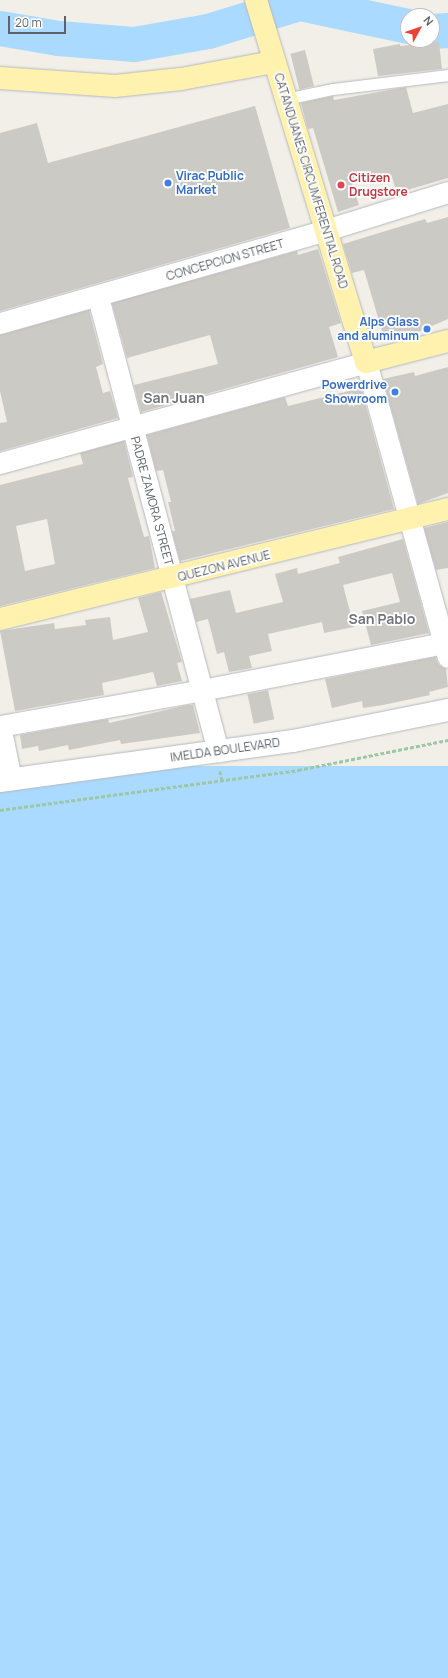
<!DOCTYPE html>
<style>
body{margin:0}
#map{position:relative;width:448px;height:1678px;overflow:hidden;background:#f1efe8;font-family:Manrope,sans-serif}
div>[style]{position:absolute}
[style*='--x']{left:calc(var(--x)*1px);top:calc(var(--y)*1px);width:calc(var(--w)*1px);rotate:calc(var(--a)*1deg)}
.water>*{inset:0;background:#aadaff;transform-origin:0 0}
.river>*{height:35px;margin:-17.5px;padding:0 17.5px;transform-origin:17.5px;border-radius:17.5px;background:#aadaff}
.building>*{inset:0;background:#cccac5;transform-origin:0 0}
.path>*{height:2.5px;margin-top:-1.25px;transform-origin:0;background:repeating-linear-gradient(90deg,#9cc7a9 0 4px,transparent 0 6px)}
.roads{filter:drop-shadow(0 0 1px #b5b8bc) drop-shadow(0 0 1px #b5b8bc)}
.service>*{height:11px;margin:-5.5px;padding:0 5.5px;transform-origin:5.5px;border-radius:5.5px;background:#fff}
.minor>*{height:21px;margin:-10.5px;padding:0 10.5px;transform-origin:10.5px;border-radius:10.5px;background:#fff}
.secondary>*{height:22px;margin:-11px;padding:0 11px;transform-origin:11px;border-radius:11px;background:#fff}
.primary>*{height:22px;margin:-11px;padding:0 11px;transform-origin:11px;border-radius:11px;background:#fff2af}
.dots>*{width:11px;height:11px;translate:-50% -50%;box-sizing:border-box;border:2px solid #fff;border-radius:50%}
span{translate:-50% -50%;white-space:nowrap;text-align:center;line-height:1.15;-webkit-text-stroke:3.5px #fff;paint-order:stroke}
.shop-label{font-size:12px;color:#366cbe;font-weight:700}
.left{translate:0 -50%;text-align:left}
.right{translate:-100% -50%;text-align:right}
.health-label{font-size:12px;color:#be3a42;font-weight:700}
.street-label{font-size:12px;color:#5f6368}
.quarter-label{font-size:14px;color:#70757a;font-weight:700}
.north{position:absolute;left:400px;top:8px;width:40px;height:40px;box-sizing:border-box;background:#fff;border:1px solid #bfc1c3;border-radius:50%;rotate:50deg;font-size:11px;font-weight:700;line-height:16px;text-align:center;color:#5f6368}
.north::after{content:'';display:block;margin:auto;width:14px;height:18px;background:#ea4335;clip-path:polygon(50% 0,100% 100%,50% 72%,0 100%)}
.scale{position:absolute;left:8px;top:16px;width:58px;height:18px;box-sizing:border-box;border:2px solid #5f6368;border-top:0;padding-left:5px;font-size:12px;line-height:14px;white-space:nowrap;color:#5f6368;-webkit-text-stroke:3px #fff;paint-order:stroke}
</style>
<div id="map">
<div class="water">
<i style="left:448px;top:766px;width:912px;height:452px;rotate:90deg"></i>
</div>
<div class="river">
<i style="--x:299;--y:3;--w:111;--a:11.9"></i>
<i style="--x:0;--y:28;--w:59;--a:9.8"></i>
<i style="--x:58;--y:38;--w:76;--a:4.5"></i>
<i style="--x:134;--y:44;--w:75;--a:-10"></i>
<i style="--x:208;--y:31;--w:95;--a:-17.1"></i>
<i style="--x:299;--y:3;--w:4;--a:-56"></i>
<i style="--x:432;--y:31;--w:16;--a:-4"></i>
</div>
<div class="building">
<i style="clip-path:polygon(439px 42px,442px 69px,378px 76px,373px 49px,400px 44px,400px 46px)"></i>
<i style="left:305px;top:50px;width:37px;height:15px;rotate:76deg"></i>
<i style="clip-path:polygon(406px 87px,413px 113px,448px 104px,448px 178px,397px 193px,391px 174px,352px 183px,359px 205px,338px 212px,313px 128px,308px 129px,301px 103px,333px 96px,334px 100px)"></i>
<i style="clip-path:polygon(255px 106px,290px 228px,0 311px,0 133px,37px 123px,48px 163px)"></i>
<i style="clip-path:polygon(448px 217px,448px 319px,418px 332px,385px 341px,364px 270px,352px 273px,343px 244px,425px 219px,427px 223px)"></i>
<i style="clip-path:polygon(318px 249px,341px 323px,329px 327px,338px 357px,141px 412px,134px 385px,218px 364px,210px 335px,127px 358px,112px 303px,297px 251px,298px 255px)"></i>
<i style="clip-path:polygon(89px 310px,103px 364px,96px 367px,103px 393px,110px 391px,118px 418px,0 451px,0 423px,7px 422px,0 391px,0 335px)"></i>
<i style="clip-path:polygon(448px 367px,448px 493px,418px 504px,383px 379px,414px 372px,415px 376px)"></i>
<i style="clip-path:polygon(361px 388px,394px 509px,180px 561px,172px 531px,175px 531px,168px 502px,171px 502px,163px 470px,156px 471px,147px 435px,285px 397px,288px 406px)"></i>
<i style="clip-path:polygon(evenodd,124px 441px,133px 477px,128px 478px,144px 537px,149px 536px,155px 568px,0 606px,0 485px,83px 464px,80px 453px,124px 441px,47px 519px,55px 564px,25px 571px,16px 526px,47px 519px)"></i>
<i style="clip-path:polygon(448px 522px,448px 568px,436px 570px,424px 528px)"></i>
<i style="clip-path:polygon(403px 539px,429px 633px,371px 645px,362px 611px,400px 602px,392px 573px,343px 585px,354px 627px,324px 633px,322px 622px,268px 634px,272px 651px,249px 656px,252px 668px,229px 672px,224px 652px,217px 654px,208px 619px,196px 622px,190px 599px,230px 590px,236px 613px,283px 602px,275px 574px,297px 568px,298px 574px,340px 563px,338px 557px)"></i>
<i style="clip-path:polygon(161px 592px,182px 662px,177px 663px,182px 681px,157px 686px,153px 672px,102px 683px,104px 695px,15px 711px,0 631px,54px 623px,55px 629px,86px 625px,85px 620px,110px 617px,113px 640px,148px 632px,138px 598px)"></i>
<i style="clip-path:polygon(435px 657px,439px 665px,446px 669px,448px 687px,429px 692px,430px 695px,383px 705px,363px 708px,362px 701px,332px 708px,325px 679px)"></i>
<i style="left:268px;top:690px;width:30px;height:21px;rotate:78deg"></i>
<i style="clip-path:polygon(188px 705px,193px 705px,200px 733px,121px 744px,120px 740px,69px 750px,68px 745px,39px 751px,38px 746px,22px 749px,20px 735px,108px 719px,109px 723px)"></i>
</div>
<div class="path">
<i style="--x:220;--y:771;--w:9;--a:77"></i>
<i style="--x:0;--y:810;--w:301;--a:-7.6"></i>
<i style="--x:298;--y:770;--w:153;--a:-11.3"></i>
</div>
<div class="roads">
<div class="service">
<i style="--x:285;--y:99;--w:49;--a:-11.8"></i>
<i style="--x:333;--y:89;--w:116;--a:-6.9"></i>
</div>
<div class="minor">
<i style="--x:98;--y:297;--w:470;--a:75.2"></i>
<i style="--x:0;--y:323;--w:339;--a:-15.9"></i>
<i style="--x:326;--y:230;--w:128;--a:-17.3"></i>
<i style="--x:0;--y:463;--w:380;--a:-15.4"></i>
<i style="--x:366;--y:362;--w:306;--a:74.5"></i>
<i style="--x:0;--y:726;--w:205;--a:-10.1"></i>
<i style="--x:202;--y:690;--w:251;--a:-11"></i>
<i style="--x:0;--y:726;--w:54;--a:78.3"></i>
</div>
<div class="secondary">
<i style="--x:0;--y:781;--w:296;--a:-7.8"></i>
<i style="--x:293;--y:741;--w:158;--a:-11.3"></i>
</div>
<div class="primary">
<i style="--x:256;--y:0;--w:378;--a:73.1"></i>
<i style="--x:366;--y:362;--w:85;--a:-14.4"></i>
<i style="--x:0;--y:78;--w:115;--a:4"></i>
<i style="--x:115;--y:86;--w:66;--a:-6.1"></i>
<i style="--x:181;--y:79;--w:95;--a:-10.4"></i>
<i style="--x:0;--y:619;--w:461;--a:-13.8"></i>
</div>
</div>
<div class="dots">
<i style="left:168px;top:183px;background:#3f7fe0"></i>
<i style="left:341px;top:185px;background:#e0444e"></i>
<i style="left:427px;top:329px;background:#3f7fe0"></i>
<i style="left:395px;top:392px;background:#3f7fe0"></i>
</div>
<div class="shop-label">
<span class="left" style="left:176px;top:183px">Virac Public<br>Market</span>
<span class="right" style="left:419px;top:329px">Alps Glass<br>and aluminum</span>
<span class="right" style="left:387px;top:392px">Powerdrive<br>Showroom</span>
</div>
<div class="health-label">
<span class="left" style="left:349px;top:185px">Citizen<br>Drugstore</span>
</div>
<div class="street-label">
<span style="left:311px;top:181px;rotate:73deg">CATANDUANES CIRCUMFERENTIAL ROAD</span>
<span style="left:225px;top:260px;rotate:-16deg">CONCEPCION STREET</span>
<span style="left:152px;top:501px;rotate:75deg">PADRE ZAMORA STREET</span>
<span style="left:224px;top:566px;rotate:-14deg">QUEZON AVENUE</span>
<span style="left:225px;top:750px;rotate:-8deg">IMELDA BOULEVARD</span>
</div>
<div class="quarter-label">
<span style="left:174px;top:398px">San Juan</span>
<span style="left:382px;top:619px">San Pablo</span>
</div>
<div class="north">N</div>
<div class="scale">20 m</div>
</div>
